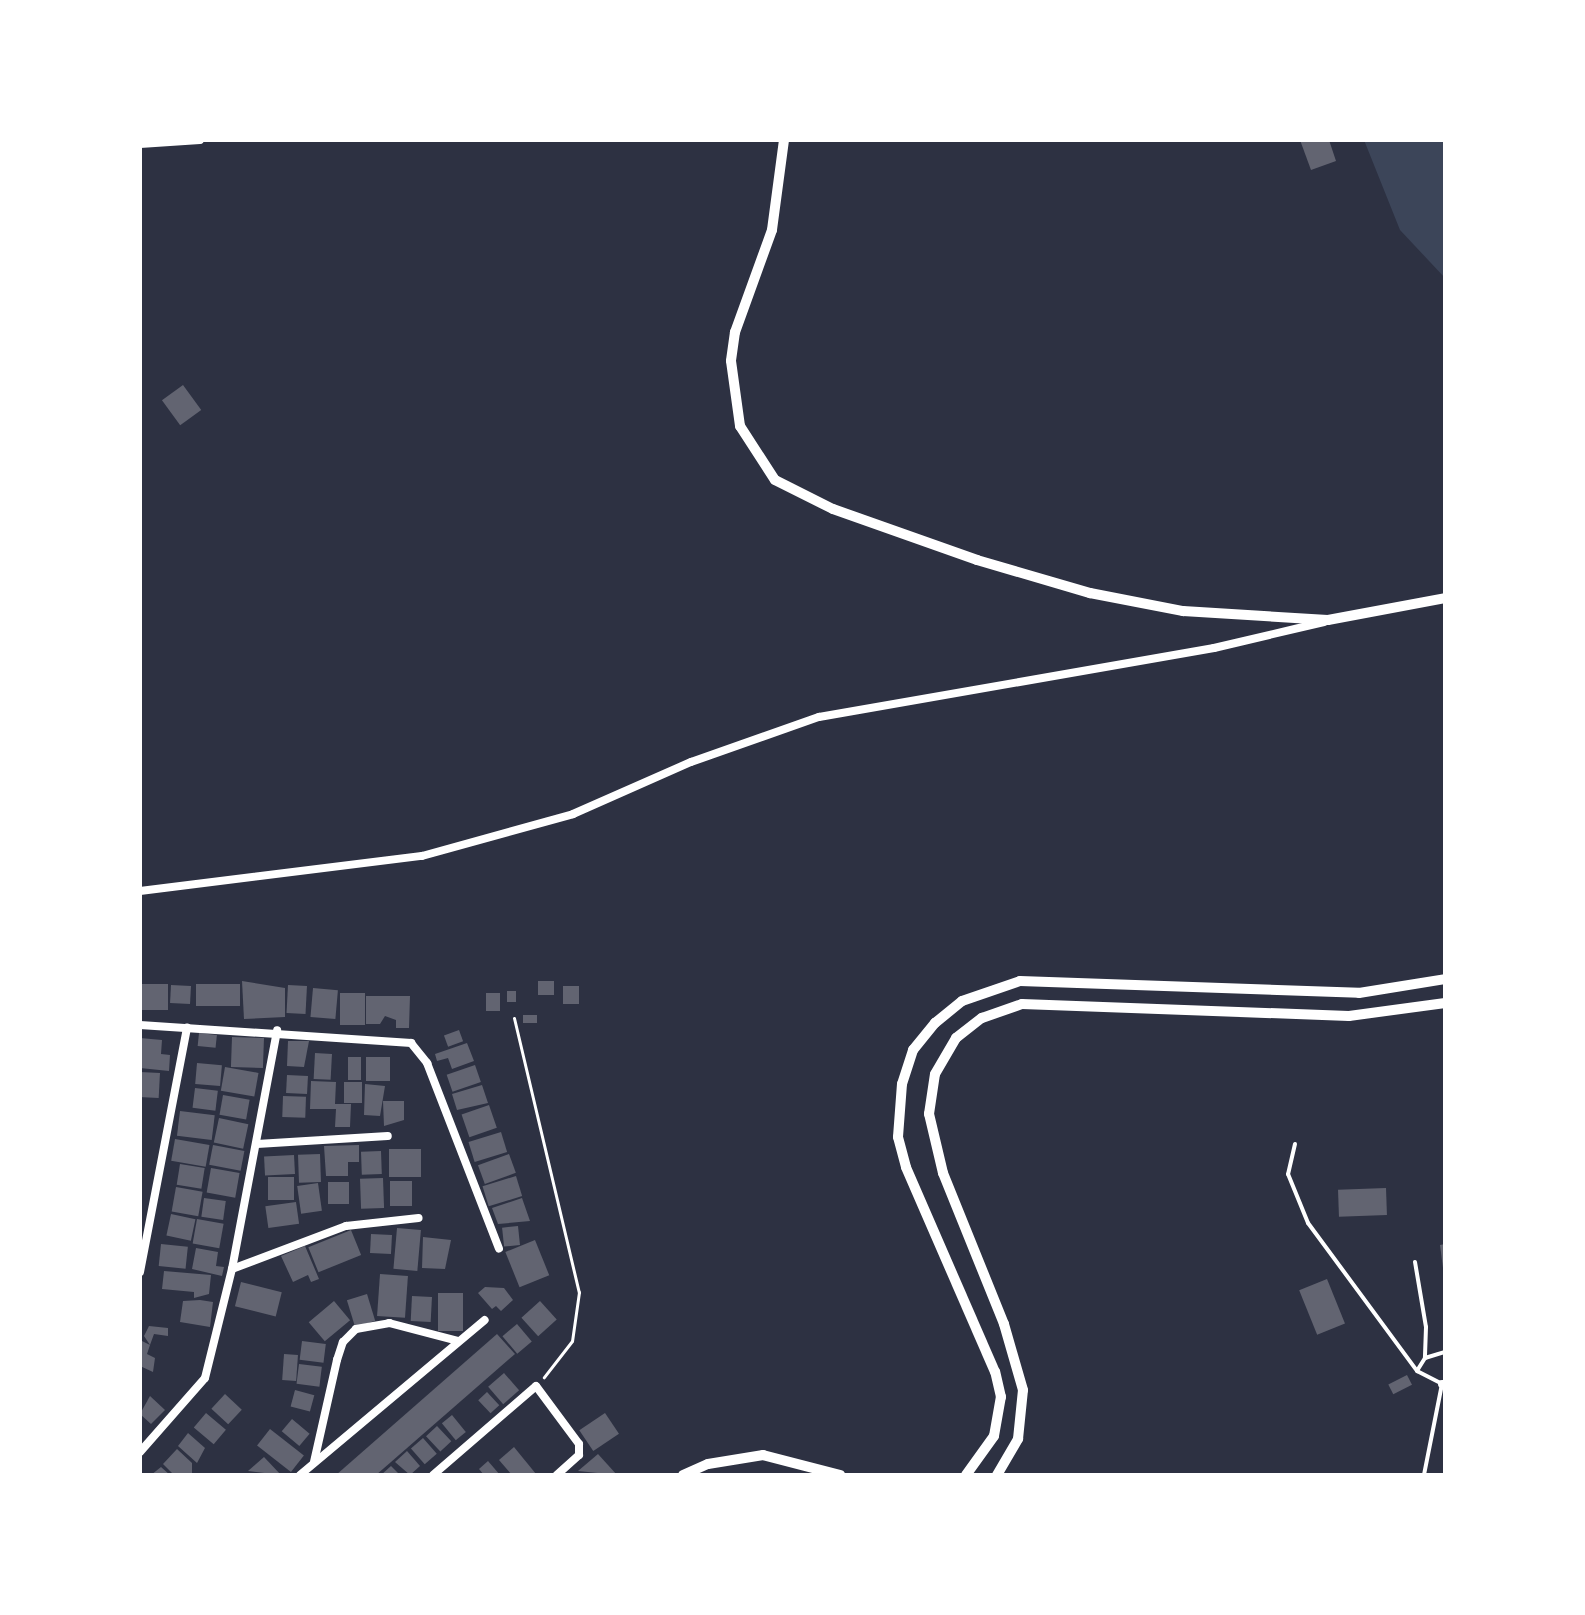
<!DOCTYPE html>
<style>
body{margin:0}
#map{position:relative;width:1585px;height:1615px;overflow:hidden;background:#2d3142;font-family:Bitter,serif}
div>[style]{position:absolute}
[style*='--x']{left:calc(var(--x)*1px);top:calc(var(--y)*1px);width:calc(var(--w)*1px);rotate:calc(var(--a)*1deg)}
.green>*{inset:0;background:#3c4559}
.building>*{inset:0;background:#626471;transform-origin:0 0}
.path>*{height:3px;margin:-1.5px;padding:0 1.5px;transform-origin:1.5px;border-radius:1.5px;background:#fff}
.service>*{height:4px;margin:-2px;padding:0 2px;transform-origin:2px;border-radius:2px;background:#fff}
.minor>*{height:8px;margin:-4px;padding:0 4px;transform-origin:4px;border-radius:4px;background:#fff}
.tertiary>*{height:10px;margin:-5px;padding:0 5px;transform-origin:5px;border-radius:5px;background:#fff}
span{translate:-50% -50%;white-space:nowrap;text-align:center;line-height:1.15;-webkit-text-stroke:8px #fff;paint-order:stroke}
.frame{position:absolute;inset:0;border:142px solid #fff;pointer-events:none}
</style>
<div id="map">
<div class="green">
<i style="clip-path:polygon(1364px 140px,1445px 140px,1445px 278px,1400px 230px)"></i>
</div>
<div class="building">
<i style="clip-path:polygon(1300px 140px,1329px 140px,1336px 161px,1311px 170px)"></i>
<i style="left:183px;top:385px;width:31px;height:26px;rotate:54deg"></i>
<i style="clip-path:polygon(242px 981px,285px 988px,285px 1017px,244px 1019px)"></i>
<i style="left:538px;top:981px;width:16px;height:14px"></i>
<i style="left:140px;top:984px;width:28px;height:26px"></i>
<i style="left:240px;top:984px;width:22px;height:44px;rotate:90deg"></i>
<i style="left:171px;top:985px;width:20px;height:18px;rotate:3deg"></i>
<i style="left:288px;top:985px;width:19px;height:28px;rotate:3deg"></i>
<i style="left:563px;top:986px;width:16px;height:18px"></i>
<i style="left:313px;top:988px;width:25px;height:29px;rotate:5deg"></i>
<i style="left:507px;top:991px;width:9px;height:11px"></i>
<i style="left:340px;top:993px;width:25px;height:32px"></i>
<i style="left:486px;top:993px;width:14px;height:18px"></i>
<i style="clip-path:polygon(366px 996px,410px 996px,409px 1028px,396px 1028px,396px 1020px,385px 1016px,380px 1024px,366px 1024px)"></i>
<i style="left:523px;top:1015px;width:14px;height:8px"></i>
<i style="left:459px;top:1030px;width:12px;height:16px;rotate:70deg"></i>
<i style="left:199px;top:1033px;width:18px;height:13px;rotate:6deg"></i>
<i style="left:232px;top:1037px;width:32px;height:30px;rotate:2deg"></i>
<i style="clip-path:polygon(140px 1038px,162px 1040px,161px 1054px,170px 1055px,169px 1071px,140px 1068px)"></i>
<i style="clip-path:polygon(288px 1041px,309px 1041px,304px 1067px,287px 1066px)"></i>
<i style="clip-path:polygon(467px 1043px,474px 1061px,452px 1069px,448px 1058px,437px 1061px,435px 1054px)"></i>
<i style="left:315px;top:1053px;width:17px;height:26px;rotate:3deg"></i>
<i style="left:348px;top:1057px;width:13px;height:23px"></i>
<i style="left:366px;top:1057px;width:24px;height:24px"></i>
<i style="left:197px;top:1063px;width:25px;height:21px;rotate:5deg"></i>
<i style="left:475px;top:1065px;width:18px;height:30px;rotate:71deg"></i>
<i style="left:225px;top:1067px;width:34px;height:24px;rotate:10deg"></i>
<i style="left:140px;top:1072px;width:20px;height:25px;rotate:3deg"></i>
<i style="left:287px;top:1075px;width:21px;height:18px;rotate:3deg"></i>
<i style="clip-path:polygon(311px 1081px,336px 1082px,335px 1104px,351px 1104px,350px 1127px,335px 1127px,336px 1109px,310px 1109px)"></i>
<i style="left:344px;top:1082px;width:18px;height:21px"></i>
<i style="clip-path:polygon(365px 1084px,385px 1086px,380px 1116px,364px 1115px)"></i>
<i style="clip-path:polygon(482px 1085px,488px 1103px,457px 1110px,452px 1094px)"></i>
<i style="left:195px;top:1088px;width:23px;height:20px;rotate:7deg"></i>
<i style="left:223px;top:1095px;width:27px;height:20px;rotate:10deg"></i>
<i style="left:283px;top:1096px;width:23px;height:21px;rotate:2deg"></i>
<i style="clip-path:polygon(383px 1101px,404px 1101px,404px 1120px,384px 1126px)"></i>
<i style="left:489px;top:1105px;width:24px;height:29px;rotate:71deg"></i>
<i style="left:180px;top:1111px;width:35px;height:25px;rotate:7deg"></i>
<i style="left:219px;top:1118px;width:30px;height:25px;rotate:12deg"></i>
<i style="left:501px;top:1132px;width:21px;height:34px;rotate:73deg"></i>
<i style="left:175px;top:1139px;width:35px;height:22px;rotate:10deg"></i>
<i style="left:213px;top:1145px;width:32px;height:20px;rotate:11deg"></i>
<i style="clip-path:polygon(359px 1145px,359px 1162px,348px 1162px,348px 1176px,326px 1176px,324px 1146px)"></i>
<i style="left:421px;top:1149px;width:28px;height:32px;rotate:90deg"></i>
<i style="left:381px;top:1151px;width:23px;height:20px;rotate:88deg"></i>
<i style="left:320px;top:1154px;width:28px;height:22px;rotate:88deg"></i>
<i style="left:509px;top:1154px;width:20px;height:33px;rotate:70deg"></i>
<i style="left:294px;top:1155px;width:19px;height:30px;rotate:87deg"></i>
<i style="left:180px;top:1164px;width:25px;height:21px;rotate:9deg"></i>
<i style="left:211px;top:1168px;width:29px;height:25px;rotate:10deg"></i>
<i style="left:516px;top:1176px;width:21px;height:35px;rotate:73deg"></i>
<i style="left:268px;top:1177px;width:26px;height:23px"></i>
<i style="left:383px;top:1178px;width:30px;height:23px;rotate:88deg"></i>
<i style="left:390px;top:1181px;width:22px;height:25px"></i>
<i style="left:328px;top:1182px;width:21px;height:22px"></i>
<i style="left:318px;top:1183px;width:28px;height:21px;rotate:82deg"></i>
<i style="left:176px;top:1187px;width:27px;height:25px;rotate:10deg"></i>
<i style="left:1386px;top:1188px;width:27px;height:48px;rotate:88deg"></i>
<i style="left:204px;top:1198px;width:22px;height:19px;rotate:8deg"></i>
<i style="clip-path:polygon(522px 1198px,530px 1221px,498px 1224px,492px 1208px)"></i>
<i style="left:296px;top:1202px;width:22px;height:31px;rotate:82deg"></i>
<i style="left:171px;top:1214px;width:25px;height:22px;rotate:12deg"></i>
<i style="left:197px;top:1219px;width:27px;height:25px;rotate:10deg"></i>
<i style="left:518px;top:1226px;width:19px;height:16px;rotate:84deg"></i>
<i style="left:397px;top:1228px;width:24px;height:41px;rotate:5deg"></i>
<i style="left:351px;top:1230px;width:27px;height:46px;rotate:68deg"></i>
<i style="left:371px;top:1234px;width:21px;height:19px;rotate:3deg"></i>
<i style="clip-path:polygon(423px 1237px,451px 1240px,445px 1269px,422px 1268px)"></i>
<i style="left:535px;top:1240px;width:38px;height:32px;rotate:68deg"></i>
<i style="left:161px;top:1244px;width:27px;height:22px;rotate:6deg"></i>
<i style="clip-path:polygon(1445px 1244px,1445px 1268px,1443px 1268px,1440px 1245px)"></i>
<i style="clip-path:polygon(305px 1246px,319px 1279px,311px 1282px,308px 1275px,293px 1282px,281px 1256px)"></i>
<i style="clip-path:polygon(196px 1248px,218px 1252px,216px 1266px,224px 1267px,222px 1276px,192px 1269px)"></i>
<i style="clip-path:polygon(164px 1271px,211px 1275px,209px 1294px,194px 1298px,194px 1292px,162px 1289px)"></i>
<i style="left:380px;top:1274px;width:28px;height:42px;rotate:4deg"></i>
<i style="left:1327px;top:1279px;width:48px;height:30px;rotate:68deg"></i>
<i style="left:241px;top:1282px;width:42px;height:25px;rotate:14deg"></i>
<i style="clip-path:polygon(485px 1287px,504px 1288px,513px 1300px,501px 1311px,496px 1306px,492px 1309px,478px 1293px)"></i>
<i style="left:438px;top:1293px;width:25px;height:38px"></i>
<i style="left:367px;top:1294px;width:28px;height:21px;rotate:73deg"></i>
<i style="left:412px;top:1296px;width:20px;height:25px;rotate:3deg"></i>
<i style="clip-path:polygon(200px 1300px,213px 1302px,210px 1327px,180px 1322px,183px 1301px)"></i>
<i style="left:334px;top:1301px;width:25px;height:33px;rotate:50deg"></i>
<i style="left:540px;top:1301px;width:25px;height:25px;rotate:48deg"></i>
<i style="left:517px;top:1324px;width:23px;height:19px;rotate:50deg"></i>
<i style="clip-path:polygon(149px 1326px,168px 1328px,168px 1336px,154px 1334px,150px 1345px,147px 1354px,155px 1358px,153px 1372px,140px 1366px,140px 1346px,142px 1341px,150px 1345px,144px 1336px)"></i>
<i style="clip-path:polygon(497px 1334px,515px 1354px,391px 1462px,376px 1475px,336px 1475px)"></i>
<i style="left:302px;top:1341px;width:24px;height:19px;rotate:7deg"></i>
<i style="left:284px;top:1354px;width:14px;height:26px;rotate:4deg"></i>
<i style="left:299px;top:1364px;width:23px;height:20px;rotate:7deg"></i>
<i style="left:504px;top:1373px;width:23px;height:21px;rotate:49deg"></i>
<i style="left:1407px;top:1375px;width:11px;height:21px;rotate:63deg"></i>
<i style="left:295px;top:1390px;width:20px;height:17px;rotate:15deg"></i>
<i style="left:487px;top:1392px;width:18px;height:12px;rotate:47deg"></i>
<i style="left:225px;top:1394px;width:23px;height:20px;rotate:43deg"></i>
<i style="clip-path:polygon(150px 1396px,165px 1410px,151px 1424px,140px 1414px)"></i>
<i style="left:206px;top:1413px;width:26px;height:19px;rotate:40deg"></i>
<i style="left:605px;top:1413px;width:25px;height:31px;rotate:56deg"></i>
<i style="left:452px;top:1415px;width:22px;height:13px;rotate:51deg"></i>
<i style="left:292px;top:1419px;width:23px;height:16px;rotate:40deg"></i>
<i style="left:437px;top:1426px;width:21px;height:15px;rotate:47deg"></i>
<i style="left:270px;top:1429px;width:43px;height:21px;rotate:38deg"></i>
<i style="clip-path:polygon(188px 1433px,205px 1448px,197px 1463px,178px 1446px)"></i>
<i style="left:423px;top:1438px;width:21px;height:16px;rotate:49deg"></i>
<i style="clip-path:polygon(514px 1447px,536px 1474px,512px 1475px,499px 1460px)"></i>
<i style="clip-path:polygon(177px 1449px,192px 1463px,192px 1475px,174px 1475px,163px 1464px)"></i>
<i style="clip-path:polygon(407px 1451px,420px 1466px,410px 1475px,395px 1462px)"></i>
<i style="clip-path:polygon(598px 1454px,617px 1475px,578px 1471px)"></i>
<i style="clip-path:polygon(264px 1457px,281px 1475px,248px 1471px)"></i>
<i style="clip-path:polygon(488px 1461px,500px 1475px,484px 1475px,479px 1469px)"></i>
<i style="clip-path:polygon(391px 1466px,400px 1475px,381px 1475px)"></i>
<i style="clip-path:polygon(161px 1467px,170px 1475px,151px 1475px)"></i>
</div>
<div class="path">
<i style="--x:514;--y:1018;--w:282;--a:76.7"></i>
<i style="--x:579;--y:1292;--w:49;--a:98.1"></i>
<i style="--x:572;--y:1341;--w:46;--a:127.9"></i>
</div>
<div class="service">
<i style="--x:1295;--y:1144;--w:31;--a:103"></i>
<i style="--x:1288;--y:1174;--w:53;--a:67.8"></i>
<i style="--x:1308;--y:1223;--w:184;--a:53.6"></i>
<i style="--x:1417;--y:1371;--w:28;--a:27"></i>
<i style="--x:1442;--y:1384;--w:93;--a:101.2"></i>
<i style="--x:1415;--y:1262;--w:66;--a:80.4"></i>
<i style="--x:1426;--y:1327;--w:31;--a:92"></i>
<i style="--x:1425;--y:1358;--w:15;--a:122"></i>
<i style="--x:1425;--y:1358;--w:21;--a:-17"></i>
</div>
<div class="minor">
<i style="--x:140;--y:144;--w:60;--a:-3.8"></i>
<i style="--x:140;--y:891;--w:284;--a:-7.1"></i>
<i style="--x:422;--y:856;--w:157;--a:-15.5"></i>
<i style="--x:573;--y:814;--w:129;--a:-23.8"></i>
<i style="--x:691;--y:762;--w:136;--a:-19.4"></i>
<i style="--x:819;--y:717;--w:401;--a:-9.9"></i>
<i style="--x:1214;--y:648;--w:113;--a:-13.3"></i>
<i style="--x:140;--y:1025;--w:272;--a:3.8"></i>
<i style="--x:411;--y:1043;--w:26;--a:51"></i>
<i style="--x:427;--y:1063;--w:199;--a:68.8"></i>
<i style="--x:257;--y:1144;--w:131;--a:-3.5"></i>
<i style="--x:232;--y:1269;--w:122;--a:-20.7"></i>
<i style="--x:346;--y:1226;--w:73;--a:-6.3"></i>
<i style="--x:140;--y:1272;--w:249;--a:-79.1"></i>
<i style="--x:1442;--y:1384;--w:3;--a:0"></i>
<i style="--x:140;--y:1452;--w:98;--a:-48.7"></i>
<i style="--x:205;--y:1378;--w:112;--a:-76.1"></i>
<i style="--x:232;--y:1269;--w:243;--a:-79.3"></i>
<i style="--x:314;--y:1462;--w:105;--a:-77.3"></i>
<i style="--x:337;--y:1360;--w:19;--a:-72"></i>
<i style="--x:343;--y:1342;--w:18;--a:-45"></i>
<i style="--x:356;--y:1329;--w:34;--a:-10"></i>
<i style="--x:389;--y:1323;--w:71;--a:14.6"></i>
<i style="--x:300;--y:1475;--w:241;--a:-40"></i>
<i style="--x:433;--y:1475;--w:136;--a:-40.8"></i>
<i style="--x:536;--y:1386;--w:72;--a:53.4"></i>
<i style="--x:579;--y:1444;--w:11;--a:90"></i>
<i style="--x:579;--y:1455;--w:30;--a:138"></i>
</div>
<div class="tertiary">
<i style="--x:784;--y:140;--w:91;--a:97.6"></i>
<i style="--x:772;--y:230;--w:109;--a:109.9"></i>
<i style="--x:735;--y:332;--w:29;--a:98"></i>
<i style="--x:731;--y:361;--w:66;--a:82.1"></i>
<i style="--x:740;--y:426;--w:64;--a:57.1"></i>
<i style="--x:775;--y:480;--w:65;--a:26.6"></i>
<i style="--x:833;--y:509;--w:153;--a:19.5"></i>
<i style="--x:977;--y:560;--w:118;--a:16.3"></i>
<i style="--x:1090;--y:593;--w:95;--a:11"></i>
<i style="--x:1183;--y:611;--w:145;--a:3.6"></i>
<i style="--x:1328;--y:620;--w:119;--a:-10.6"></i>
<i style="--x:683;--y:1475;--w:27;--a:-24"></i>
<i style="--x:708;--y:1464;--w:56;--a:-9.3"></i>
<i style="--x:763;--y:1455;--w:80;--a:14.6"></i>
<i style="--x:966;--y:1475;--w:48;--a:-54.3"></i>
<i style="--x:994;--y:1436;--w:40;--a:-80"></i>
<i style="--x:1001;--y:1397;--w:26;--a:-103"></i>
<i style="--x:995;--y:1372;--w:223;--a:-113.5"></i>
<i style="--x:906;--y:1167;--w:31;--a:-105"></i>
<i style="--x:898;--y:1137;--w:53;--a:-85.7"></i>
<i style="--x:902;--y:1084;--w:36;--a:-72"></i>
<i style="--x:913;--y:1050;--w:35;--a:-51"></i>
<i style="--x:935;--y:1023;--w:35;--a:-39"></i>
<i style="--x:962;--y:1001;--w:61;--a:-19"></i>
<i style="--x:1020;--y:981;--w:339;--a:2"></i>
<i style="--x:1359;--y:993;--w:87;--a:-9.2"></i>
<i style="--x:997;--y:1475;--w:42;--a:-59.7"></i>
<i style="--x:1018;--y:1439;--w:49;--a:-84.2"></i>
<i style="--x:1023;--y:1390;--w:69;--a:-106.1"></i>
<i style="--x:1004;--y:1324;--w:163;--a:-112"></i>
<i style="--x:943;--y:1173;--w:61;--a:-103.3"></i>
<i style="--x:929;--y:1114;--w:40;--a:-81.5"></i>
<i style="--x:935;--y:1074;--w:42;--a:-59.7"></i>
<i style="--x:956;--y:1038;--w:33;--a:-38"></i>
<i style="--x:982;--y:1018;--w:42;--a:-19.3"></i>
<i style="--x:1022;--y:1004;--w:327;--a:2.1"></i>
<i style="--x:1349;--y:1016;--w:97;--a:-7.7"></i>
</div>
<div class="frame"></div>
</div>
